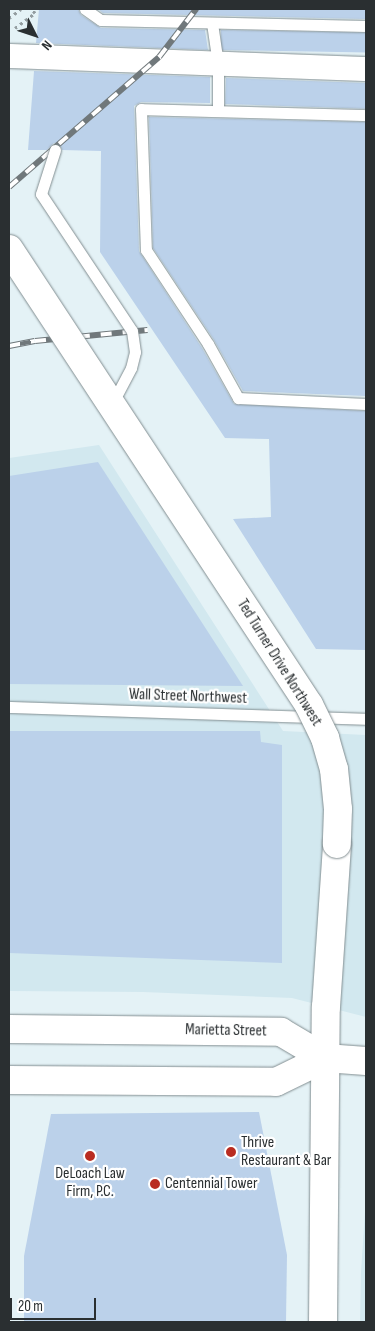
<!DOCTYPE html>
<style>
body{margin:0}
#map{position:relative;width:375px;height:1331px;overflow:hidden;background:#e4f2f6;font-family:"Sofia Sans Condensed",sans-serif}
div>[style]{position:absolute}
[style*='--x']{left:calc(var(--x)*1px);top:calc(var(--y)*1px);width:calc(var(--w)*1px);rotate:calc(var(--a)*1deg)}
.built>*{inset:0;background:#d2e8ef}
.building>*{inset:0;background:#bbd1ea;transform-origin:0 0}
.path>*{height:3px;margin-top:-1.5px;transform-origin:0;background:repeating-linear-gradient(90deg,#939da0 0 2.5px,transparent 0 6.5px)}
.roads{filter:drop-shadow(0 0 1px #828e91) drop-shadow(0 0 1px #828e91)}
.lane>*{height:11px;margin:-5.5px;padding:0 5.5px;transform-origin:5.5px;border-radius:5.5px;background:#fff}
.street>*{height:24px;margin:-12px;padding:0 12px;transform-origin:12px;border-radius:12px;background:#fff}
.secondary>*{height:28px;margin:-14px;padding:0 14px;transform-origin:14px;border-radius:14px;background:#fff}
.rail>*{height:5.5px;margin-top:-2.75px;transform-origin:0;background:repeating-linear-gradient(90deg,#fff 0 11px,#70787b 0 22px);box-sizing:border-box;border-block:1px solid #70787b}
.bridges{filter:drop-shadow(0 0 1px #828e91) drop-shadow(0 0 1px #828e91)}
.lane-bridge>*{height:11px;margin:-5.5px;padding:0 5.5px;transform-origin:5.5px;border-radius:5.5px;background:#fff}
.secondary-bridge>*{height:28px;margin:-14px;padding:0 14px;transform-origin:14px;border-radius:14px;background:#fff}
.dots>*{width:14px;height:14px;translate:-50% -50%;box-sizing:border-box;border:2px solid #fff;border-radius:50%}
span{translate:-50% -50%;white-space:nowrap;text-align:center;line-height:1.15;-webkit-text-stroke:4.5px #fff;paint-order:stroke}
.street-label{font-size:16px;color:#2a2f31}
.poi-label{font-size:16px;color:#2a2f31}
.left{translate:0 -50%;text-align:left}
.frame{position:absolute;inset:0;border:10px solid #2a2f31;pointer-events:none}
.north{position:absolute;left:10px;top:10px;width:50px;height:50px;-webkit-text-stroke:4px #fff;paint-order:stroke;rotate:131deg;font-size:14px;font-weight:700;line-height:20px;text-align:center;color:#2a2f31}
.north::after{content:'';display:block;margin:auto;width:18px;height:22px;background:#2a2f31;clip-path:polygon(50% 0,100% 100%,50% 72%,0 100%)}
.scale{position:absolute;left:10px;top:1298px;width:86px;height:22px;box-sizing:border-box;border:2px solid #2a2f31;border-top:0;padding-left:6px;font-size:15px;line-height:18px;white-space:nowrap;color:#2a2f31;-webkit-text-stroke:4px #fff;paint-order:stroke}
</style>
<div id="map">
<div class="built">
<i style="clip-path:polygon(99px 445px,283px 731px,366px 735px,366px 1017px,292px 998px,143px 992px,9px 991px,9px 458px)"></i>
<i style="clip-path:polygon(366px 1197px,366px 1322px,360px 1322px,361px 1272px)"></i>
</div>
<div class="building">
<i style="clip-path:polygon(39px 9px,78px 9px,81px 15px,101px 28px,205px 30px,208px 50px,36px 43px)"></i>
<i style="clip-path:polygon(98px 9px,366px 9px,366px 19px,103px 13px)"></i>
<i style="left:221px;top:30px;width:145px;height:20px;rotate:1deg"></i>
<i style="clip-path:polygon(34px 71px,210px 77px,210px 103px,141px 102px,134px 106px,139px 251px,202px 348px,234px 404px,366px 411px,366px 650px,316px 649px,233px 519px,271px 517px,269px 439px,225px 438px,100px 252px,101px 151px,62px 150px,60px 145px,54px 143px,47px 150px,28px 150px)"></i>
<i style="left:226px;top:78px;width:140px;height:26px;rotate:2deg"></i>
<i style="clip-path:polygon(149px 117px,366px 122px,366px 396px,243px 391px,214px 340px,153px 248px)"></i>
<i style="clip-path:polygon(98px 462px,243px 686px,9px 684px,9px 476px)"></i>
<i style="clip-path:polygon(9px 731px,260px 731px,261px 742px,282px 745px,282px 963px,9px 953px)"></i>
<i style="clip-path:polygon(259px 1112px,287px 1255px,286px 1322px,24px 1322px,24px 1256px,51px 1114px)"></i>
</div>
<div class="path">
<i style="--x:9;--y:18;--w:15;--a:-37"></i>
<i style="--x:15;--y:28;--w:25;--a:-37"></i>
<i style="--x:35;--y:13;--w:5;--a:-127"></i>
</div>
<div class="roads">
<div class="lane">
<i style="--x:85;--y:9;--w:19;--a:35"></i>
<i style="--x:101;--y:20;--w:265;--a:1.3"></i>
<i style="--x:212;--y:23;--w:41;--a:81.7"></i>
<i style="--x:218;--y:64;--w:47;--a:90"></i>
<i style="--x:366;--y:115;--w:225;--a:-178.5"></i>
<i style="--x:141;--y:109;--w:141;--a:88"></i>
<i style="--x:146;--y:250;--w:113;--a:56.6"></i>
<i style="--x:208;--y:344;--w:62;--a:60.9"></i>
<i style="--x:238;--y:398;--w:128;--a:2.7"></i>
<i style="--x:9;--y:707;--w:357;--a:1.9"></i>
</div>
<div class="street">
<i style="--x:9;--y:56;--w:357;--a:2.1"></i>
</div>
<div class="secondary">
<i style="--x:9;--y:1029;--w:272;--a:0.6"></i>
<i style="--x:281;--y:1032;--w:51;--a:30.6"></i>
<i style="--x:325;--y:1058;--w:41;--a:4.2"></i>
<i style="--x:9;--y:1080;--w:267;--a:0.4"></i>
<i style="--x:276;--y:1082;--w:55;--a:-26.1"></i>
<i style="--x:323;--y:1322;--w:315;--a:-89.5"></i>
<i style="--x:326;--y:1007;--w:163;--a:-86.1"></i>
</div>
</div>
<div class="rail">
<i style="--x:9;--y:187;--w:198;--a:-40.9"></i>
<i style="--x:159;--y:57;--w:61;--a:-52.4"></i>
<i style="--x:9;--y:346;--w:26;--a:-11"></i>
<i style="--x:35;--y:341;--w:113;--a:-5.6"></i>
</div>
<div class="bridges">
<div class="lane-bridge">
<i style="--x:55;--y:150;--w:46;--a:107.7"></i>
<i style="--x:41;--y:194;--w:164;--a:56.4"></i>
<i style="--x:132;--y:331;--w:21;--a:82"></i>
<i style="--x:135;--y:352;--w:16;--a:104"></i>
<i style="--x:131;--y:368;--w:41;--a:117.8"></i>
</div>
<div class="secondary-bridge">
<i style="--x:9;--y:249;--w:546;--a:56.66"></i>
<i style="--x:309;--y:705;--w:37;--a:64"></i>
<i style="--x:325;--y:738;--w:32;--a:74"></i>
<i style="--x:334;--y:769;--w:40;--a:84.3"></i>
<i style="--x:338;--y:809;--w:35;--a:92"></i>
</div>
</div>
<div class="dots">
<i style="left:231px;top:1152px;background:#b92c21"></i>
<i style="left:90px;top:1156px;background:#b92c21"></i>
<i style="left:155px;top:1184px;background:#b92c21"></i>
</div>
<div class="street-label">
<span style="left:279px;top:663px;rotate:58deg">Ted Turner Drive Northwest</span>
<span style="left:188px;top:697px;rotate:2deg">Wall Street Northwest</span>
<span style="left:226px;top:1031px;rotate:1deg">Marietta Street</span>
</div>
<div class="poi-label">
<span class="left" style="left:241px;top:1152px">Thrive<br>Restaurant &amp; Bar</span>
<span style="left:90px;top:1183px">DeLoach Law<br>Firm, P.C.</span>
<span class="left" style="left:165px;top:1184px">Centennial Tower</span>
</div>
<div class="frame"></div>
<div class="north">N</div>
<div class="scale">20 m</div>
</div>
